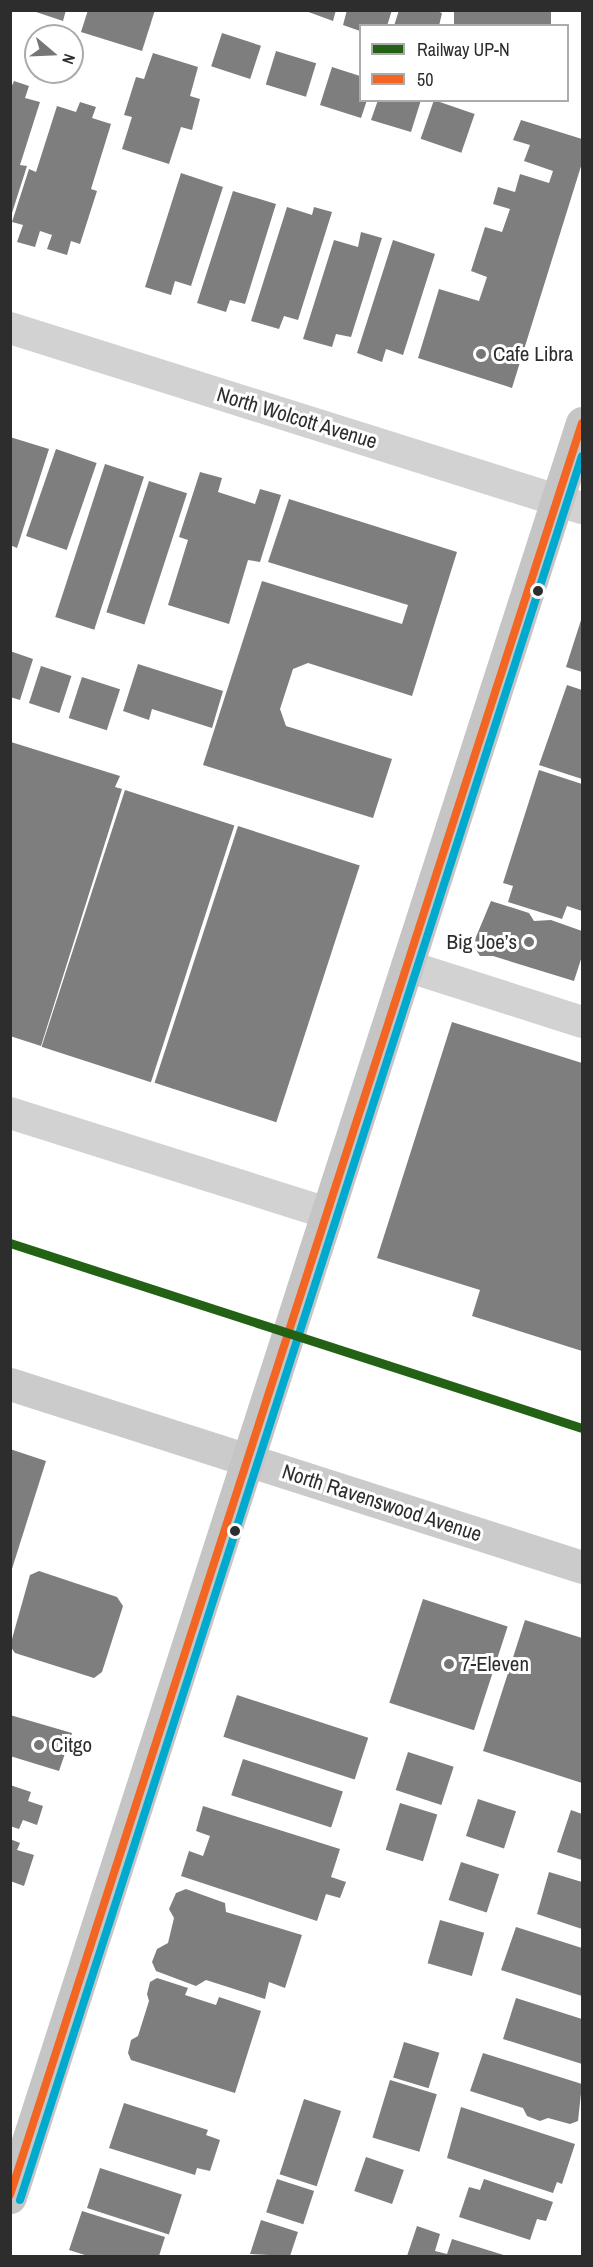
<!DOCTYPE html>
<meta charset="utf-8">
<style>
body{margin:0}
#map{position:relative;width:593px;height:2267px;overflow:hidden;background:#fff;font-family:"Archivo Narrow",sans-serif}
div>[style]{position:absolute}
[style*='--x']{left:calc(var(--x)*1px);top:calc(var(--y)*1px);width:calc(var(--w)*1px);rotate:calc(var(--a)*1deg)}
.building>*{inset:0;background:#7e7e7e;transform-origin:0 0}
.street>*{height:32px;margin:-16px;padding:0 16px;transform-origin:16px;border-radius:16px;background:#d2d2d2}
.secondary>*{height:33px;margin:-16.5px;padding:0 16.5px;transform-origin:16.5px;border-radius:16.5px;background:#cbcbcb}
.primary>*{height:33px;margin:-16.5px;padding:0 16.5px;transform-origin:16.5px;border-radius:16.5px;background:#c5c5c5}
.bus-1>*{height:8px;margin:-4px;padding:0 4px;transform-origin:4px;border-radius:4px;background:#f26522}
.bus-2>*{height:8px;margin:-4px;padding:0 4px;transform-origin:4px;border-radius:4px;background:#00a9ce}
.rail-1>*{height:9px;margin:-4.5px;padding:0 4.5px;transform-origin:4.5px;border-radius:4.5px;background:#236214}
.dots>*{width:16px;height:16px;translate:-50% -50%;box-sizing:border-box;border:3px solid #fff;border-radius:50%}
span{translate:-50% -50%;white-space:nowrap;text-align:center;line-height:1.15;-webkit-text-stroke:6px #fff;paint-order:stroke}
.poi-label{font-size:21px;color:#2d2d2d}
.left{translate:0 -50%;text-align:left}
.right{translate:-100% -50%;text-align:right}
.street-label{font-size:21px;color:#2d2d2d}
.frame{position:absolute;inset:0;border:12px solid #2d2d2d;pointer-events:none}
.legend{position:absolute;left:359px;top:24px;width:210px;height:78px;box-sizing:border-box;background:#fff;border:2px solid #ababab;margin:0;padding:8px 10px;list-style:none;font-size:18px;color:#2d2d2d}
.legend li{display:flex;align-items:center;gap:12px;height:30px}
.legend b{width:30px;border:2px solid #ababab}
.north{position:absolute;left:24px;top:24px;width:60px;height:60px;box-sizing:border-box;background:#fff;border:2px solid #ababab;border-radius:50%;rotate:109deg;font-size:16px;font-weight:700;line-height:24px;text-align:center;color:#2d2d2d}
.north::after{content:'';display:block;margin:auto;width:21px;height:27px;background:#767676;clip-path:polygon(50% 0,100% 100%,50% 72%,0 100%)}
</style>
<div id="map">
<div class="building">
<i style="clip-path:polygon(30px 10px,66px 10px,63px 21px)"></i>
<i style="clip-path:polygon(88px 10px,155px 10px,142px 51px,81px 32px)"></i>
<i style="clip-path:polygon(303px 10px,336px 10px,333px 21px)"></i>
<i style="clip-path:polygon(347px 10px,392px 10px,387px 26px,360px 26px,360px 31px,343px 25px)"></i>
<i style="clip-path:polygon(399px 10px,434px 10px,442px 13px,439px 26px,394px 26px)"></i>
<i style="left:454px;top:10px;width:97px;height:17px"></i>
<i style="left:222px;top:33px;width:41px;height:35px;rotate:18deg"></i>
<i style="left:276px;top:51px;width:42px;height:35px;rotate:17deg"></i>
<i style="clip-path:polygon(153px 53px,198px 67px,190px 96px,200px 99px,192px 130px,181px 127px,169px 164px,122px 149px,132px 117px,124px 115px,136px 77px,144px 79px)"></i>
<i style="clip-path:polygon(332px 67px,360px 76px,360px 100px,367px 100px,361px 118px,320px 105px)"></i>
<i style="clip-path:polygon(14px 81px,29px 86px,25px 98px,40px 102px,20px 165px,27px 166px,11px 216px,10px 90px)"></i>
<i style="clip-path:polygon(378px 100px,421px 100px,411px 132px,371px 120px)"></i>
<i style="left:434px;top:100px;width:43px;height:41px;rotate:19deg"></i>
<i style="clip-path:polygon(80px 102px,96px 107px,92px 118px,111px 124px,91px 189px,97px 191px,80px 244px,71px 241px,67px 255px,47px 249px,52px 235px,40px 231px,35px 247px,17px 242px,23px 225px,12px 222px,29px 169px,36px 172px,57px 106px,76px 112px)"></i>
<i style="clip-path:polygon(521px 120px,582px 139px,582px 163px,512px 388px,418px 358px,439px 289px,479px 301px,487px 277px,471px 271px,485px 227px,502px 232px,510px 209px,493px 204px,498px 187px,515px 192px,520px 174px,549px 183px,553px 171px,524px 161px,530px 145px,513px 140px)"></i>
<i style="clip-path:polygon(181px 173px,223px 187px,191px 286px,175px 281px,171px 295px,145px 287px)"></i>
<i style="clip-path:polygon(233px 191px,276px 204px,245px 304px,230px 300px,226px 312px,197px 303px)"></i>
<i style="clip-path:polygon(287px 207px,312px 215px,314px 207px,332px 212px,298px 320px,284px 316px,279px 329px,251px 321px)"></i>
<i style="clip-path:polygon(361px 232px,382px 238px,351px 337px,336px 334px,332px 347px,303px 339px,334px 240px,358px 247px)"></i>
<i style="clip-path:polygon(393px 240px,435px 254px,403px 355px,386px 349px,382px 362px,357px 353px)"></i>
<i style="clip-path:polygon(10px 437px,49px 449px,17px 548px,10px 545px)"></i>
<i style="left:56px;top:449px;width:43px;height:92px;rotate:19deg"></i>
<i style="left:105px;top:464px;width:41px;height:161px;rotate:18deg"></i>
<i style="clip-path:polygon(200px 472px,222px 478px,218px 492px,255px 504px,260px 489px,281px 495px,260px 562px,248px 560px,229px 624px,168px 605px,188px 540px,179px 537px)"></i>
<i style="left:149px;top:481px;width:40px;height:138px;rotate:18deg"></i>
<i style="clip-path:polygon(289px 499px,457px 552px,412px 696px,308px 663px,293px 669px,280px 709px,286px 726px,392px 759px,373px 818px,203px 765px,262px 581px,402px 624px,408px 605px,268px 562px)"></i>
<i style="clip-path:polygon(582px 617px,582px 672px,566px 667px)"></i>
<i style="clip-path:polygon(10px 651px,33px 659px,20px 700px,10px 697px)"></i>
<i style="clip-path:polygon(138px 664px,223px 691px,212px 728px,152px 709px,149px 720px,123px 711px)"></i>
<i style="left:41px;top:666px;width:32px;height:39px;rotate:18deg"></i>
<i style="left:82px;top:677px;width:40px;height:43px;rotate:18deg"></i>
<i style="clip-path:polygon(567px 685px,582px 690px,582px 779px,539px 765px)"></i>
<i style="clip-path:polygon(11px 742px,120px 776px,115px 787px,122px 789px,41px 1046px,10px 1036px)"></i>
<i style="clip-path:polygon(539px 770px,582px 784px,582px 911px,567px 906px,562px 919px,508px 902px,513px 886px,503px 883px)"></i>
<i style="left:125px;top:790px;width:115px;height:270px;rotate:18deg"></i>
<i style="left:238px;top:826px;width:128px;height:270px;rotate:18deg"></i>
<i style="clip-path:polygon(491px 901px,529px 913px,534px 921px,551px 920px,582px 931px,582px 956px,574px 981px,493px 956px,480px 956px,474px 947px,476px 937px)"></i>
<i style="clip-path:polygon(452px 1022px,582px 1063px,582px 1351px,472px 1316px,480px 1290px,377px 1258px)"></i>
<i style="clip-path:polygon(10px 1449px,46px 1461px,11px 1572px,10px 1572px)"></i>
<i style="clip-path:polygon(39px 1571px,117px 1597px,123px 1606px,102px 1672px,94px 1678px,15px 1653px,10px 1646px,30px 1575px)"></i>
<i style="left:423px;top:1599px;width:89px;height:109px;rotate:18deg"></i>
<i style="clip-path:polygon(525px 1620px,582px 1638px,582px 1783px,483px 1751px)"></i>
<i style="left:237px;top:1695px;width:138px;height:44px;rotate:18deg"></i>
<i style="clip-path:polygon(10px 1715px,72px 1733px,59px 1771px,10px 1756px)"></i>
<i style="left:408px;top:1752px;width:48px;height:40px;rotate:18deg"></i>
<i style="left:243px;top:1759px;width:105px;height:38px;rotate:18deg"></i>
<i style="clip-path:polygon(10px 1785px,31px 1792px,28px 1801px,43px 1806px,37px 1825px,23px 1820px,19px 1829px,10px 1826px)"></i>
<i style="left:478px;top:1799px;width:40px;height:39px;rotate:18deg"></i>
<i style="left:400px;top:1803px;width:39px;height:49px;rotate:17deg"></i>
<i style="clip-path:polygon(203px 1806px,340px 1849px,331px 1877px,346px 1882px,340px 1898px,326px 1894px,317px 1921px,181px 1876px,189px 1851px,203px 1856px,210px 1836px,196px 1831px)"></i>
<i style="clip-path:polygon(571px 1810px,582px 1814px,582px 1860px,557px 1852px)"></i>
<i style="clip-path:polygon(10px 1839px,20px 1843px,17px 1850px,34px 1855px,24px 1886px,10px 1881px)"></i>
<i style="left:461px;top:1862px;width:40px;height:40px;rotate:18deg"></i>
<i style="clip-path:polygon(549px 1872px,582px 1882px,582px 1929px,537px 1914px)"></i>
<i style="clip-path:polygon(186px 1889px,225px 1903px,226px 1912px,302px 1935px,285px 1988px,269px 1982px,265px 1999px,206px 1980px,196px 1986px,156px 1971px,152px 1962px,157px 1949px,168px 1943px,174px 1918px,169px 1909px,176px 1893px)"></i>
<i style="left:440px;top:1920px;width:46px;height:45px;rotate:16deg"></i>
<i style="clip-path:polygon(516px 1927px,582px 1948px,582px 1996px,501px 1970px)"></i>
<i style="clip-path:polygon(157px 1978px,188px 1988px,185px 1995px,216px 2005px,219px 1997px,261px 2011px,235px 2093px,131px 2060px,128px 2053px,131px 2040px,138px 2036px,149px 2001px,147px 1994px,150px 1982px)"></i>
<i style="clip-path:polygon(516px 1998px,582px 2019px,582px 2064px,503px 2039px)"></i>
<i style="left:404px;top:2042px;width:37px;height:37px;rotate:17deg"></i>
<i style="clip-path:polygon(483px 2053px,582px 2084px,578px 2121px,570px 2124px,548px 2118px,540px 2121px,527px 2116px,523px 2108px,470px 2091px)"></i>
<i style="left:390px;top:2080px;width:49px;height:60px;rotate:17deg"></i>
<i style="left:304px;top:2099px;width:39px;height:79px;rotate:18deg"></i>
<i style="clip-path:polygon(124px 2103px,208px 2130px,206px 2135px,220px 2140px,210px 2171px,197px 2168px,195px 2175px,109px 2148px)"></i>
<i style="clip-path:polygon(461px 2107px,575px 2144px,562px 2184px,557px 2182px,553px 2193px,447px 2158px)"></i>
<i style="left:366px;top:2157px;width:40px;height:36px;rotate:19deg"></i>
<i style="left:100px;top:2168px;width:86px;height:42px;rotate:18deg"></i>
<i style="left:277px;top:2179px;width:39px;height:35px;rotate:18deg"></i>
<i style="clip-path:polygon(484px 2179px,553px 2202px,546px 2221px,537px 2219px,530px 2240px,459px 2217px,469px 2187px,480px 2190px)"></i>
<i style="clip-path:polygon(82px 2211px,165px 2237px,159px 2256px,88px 2256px,69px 2250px)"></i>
<i style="clip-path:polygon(261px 2220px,298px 2232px,290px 2256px,250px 2254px)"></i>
<i style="clip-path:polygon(417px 2226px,440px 2234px,435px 2251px,447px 2254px,452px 2239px,507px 2256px,407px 2256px)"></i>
</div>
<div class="street">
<i style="--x:10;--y:328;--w:600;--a:17.47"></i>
<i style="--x:407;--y:966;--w:184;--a:17.7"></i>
<i style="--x:10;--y:1113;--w:333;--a:17.5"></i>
</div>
<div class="secondary">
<i style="--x:10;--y:1384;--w:601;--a:17.74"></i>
</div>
<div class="primary">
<i style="--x:10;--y:2197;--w:1864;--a:-72.13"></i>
</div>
<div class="bus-1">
<i style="--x:10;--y:2195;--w:1862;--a:-72.11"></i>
</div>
<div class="bus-2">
<i style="--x:20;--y:2200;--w:1832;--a:-72.14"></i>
</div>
<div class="rail-1">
<i style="--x:10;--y:1243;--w:601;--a:17.92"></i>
</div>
<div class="dots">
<i style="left:481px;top:354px;background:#767676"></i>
<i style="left:538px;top:591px;background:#2d2d2d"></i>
<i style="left:529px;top:942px;background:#767676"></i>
<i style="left:235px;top:1531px;background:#2d2d2d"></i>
<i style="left:449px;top:1664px;background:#767676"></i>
<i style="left:39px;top:1745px;background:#767676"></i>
</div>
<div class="poi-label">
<span class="left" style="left:493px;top:354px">Cafe Libra</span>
<span class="right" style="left:517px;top:942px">Big Joe’s</span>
<span class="left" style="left:461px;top:1664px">7-Eleven</span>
<span class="left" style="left:51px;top:1745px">Citgo</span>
</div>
<div class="street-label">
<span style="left:297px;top:418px;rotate:17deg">North Wolcott Avenue</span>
<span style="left:382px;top:1503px;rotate:18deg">North Ravenswood Avenue</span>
</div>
<div class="frame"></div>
<ul class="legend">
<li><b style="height:8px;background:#236214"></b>Railway UP-N</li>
<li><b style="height:8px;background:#f26522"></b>50</li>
</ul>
<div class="north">N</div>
</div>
